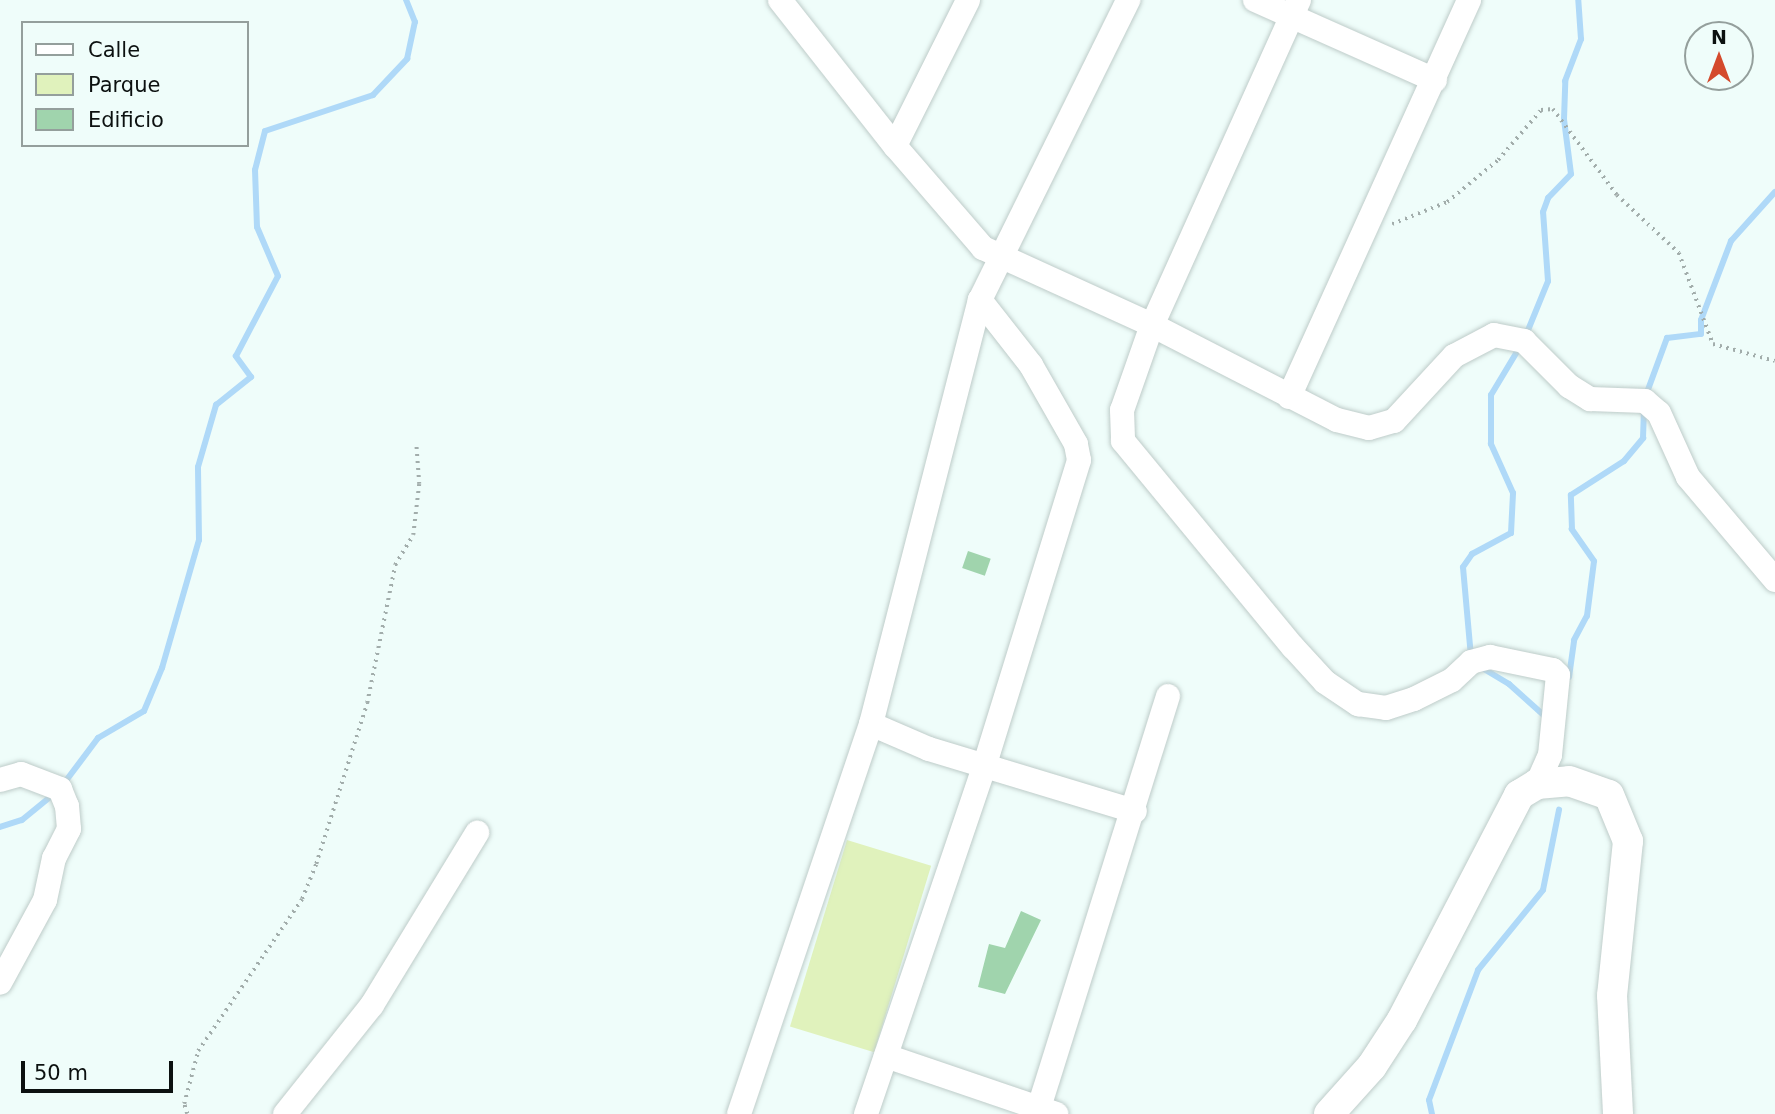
<!DOCTYPE html>
<style>
body{margin:0}
#map{position:relative;width:1775px;height:1114px;overflow:hidden;background:#effdfa;font-family:"DejaVu Sans",sans-serif}
div>[style]{position:absolute}
[style*='--x']{left:calc(var(--x)*1px);top:calc(var(--y)*1px);width:calc(var(--w)*1px);rotate:calc(var(--a)*1deg)}
.green>*{inset:0;background:#e0f2bc;transform-origin:0 0}
.stream>*{height:6px;margin:-3px;padding:0 3px;transform-origin:3px;border-radius:3px;background:#afd9f8}
.building>*{inset:0;background:#a0d4ad;transform-origin:0 0}
.path>*{height:3.5px;margin-top:-1.75px;transform-origin:0;background:repeating-linear-gradient(90deg,#a2adab 0 2px,transparent 0 7px)}
.roads{filter:drop-shadow(0 0 2px #beccc9) drop-shadow(0 0 2px #beccc9)}
.minor>*{height:24px;margin:-12px;padding:0 12px;transform-origin:12px;border-radius:12px;background:#fff}
.major>*{height:30px;margin:-15px;padding:0 15px;transform-origin:15px;border-radius:15px;background:#fff}
span{translate:-50% -50%;white-space:nowrap;text-align:center;line-height:1.15;-webkit-text-stroke:6px #effdfa;paint-order:stroke}
.legend{position:absolute;left:21px;top:21px;width:228px;height:126px;box-sizing:border-box;background:#effdfa;border:2px solid #949f9c;margin:0;padding:9px 12px;list-style:none;font-size:21px;color:#0c1110}
.legend li{display:flex;align-items:center;gap:14px;height:35px}
.legend b{width:35px;border:2px solid #949f9c}
.north{position:absolute;left:1684px;top:21px;width:70px;height:70px;box-sizing:border-box;background:#effdfa;border:2px solid #949f9c;border-radius:50%;rotate:0deg;font-size:19px;font-weight:700;line-height:28px;text-align:center;color:#0c1110}
.north::after{content:'';display:block;margin:auto;width:24px;height:32px;background:#d44a2c;clip-path:polygon(50% 0,100% 100%,50% 72%,0 100%)}
.scale{position:absolute;left:21px;top:1061px;width:152px;height:32px;box-sizing:border-box;border:4px solid #0c1110;border-top:0;padding-left:9px;font-size:21px;line-height:24px;white-space:nowrap;color:#0c1110;-webkit-text-stroke:5px #effdfa;paint-order:stroke}
</style>
<div id="map">
<div class="green">
<i style="left:847px;top:840px;width:88px;height:195px;rotate:17deg"></i>
</div>
<div class="stream">
<i style="--x:1526;--y:335;--w:58;--a:-67.8"></i>
<i style="--x:1548;--y:281;--w:69;--a:-94.1"></i>
<i style="--x:1543;--y:212;--w:15;--a:-70"></i>
<i style="--x:1548;--y:198;--w:33;--a:-46"></i>
<i style="--x:1571;--y:174;--w:55;--a:-97.3"></i>
<i style="--x:1564;--y:119;--w:38;--a:-88"></i>
<i style="--x:1565;--y:81;--w:45;--a:-69.1"></i>
<i style="--x:1581;--y:39;--w:39;--a:-94"></i>
<i style="--x:1646;--y:395;--w:61;--a:-69.8"></i>
<i style="--x:1667;--y:338;--w:34;--a:-7"></i>
<i style="--x:1701;--y:334;--w:14;--a:-90"></i>
<i style="--x:1701;--y:320;--w:85;--a:-69.2"></i>
<i style="--x:1731;--y:241;--w:66;--a:-48.1"></i>
<i style="--x:1471;--y:657;--w:90;--a:-95.1"></i>
<i style="--x:1463;--y:567;--w:16;--a:-55"></i>
<i style="--x:1472;--y:554;--w:44;--a:-28.3"></i>
<i style="--x:1511;--y:533;--w:40;--a:-87.1"></i>
<i style="--x:1513;--y:493;--w:54;--a:-114.2"></i>
<i style="--x:1491;--y:444;--w:49;--a:-90"></i>
<i style="--x:1491;--y:395;--w:58;--a:-59"></i>
<i style="--x:1479;--y:666;--w:35;--a:31"></i>
<i style="--x:1509;--y:684;--w:52;--a:41.9"></i>
<i style="--x:1569;--y:677;--w:37;--a:-82"></i>
<i style="--x:1574;--y:640;--w:27;--a:-62"></i>
<i style="--x:1587;--y:616;--w:55;--a:-82.7"></i>
<i style="--x:1594;--y:561;--w:39;--a:-125"></i>
<i style="--x:1572;--y:529;--w:34;--a:-92"></i>
<i style="--x:1571;--y:495;--w:63;--a:-32.7"></i>
<i style="--x:1624;--y:461;--w:30;--a:-50"></i>
<i style="--x:1643;--y:438;--w:29;--a:-88"></i>
<i style="--x:62;--y:786;--w:60;--a:-53.1"></i>
<i style="--x:98;--y:738;--w:53;--a:-30.4"></i>
<i style="--x:144;--y:711;--w:47;--a:-67.3"></i>
<i style="--x:162;--y:668;--w:133;--a:-73.9"></i>
<i style="--x:199;--y:540;--w:73;--a:-90.8"></i>
<i style="--x:198;--y:467;--w:65;--a:-73.8"></i>
<i style="--x:216;--y:405;--w:45;--a:-38.7"></i>
<i style="--x:251;--y:377;--w:26;--a:-126"></i>
<i style="--x:236;--y:356;--w:90;--a:-62.3"></i>
<i style="--x:278;--y:276;--w:53;--a:-113.2"></i>
<i style="--x:257;--y:227;--w:57;--a:-92"></i>
<i style="--x:255;--y:170;--w:40;--a:-75.6"></i>
<i style="--x:265;--y:131;--w:114;--a:-18.4"></i>
<i style="--x:373;--y:95;--w:50;--a:-46.6"></i>
<i style="--x:407;--y:59;--w:38;--a:-78"></i>
<i style="--x:415;--y:22;--w:24;--a:-112"></i>
<i style="--x:0;--y:827;--w:23;--a:-18"></i>
<i style="--x:22;--y:820;--w:43;--a:-39.3"></i>
<i style="--x:1432;--y:1114;--w:14;--a:-102"></i>
<i style="--x:1429;--y:1100;--w:139;--a:-69.3"></i>
<i style="--x:1478;--y:970;--w:103;--a:-50.9"></i>
<i style="--x:1543;--y:890;--w:82;--a:-78.7"></i>
</div>
<div class="building">
<i style="left:968px;top:551px;width:24px;height:18px;rotate:19deg"></i>
<i style="clip-path:polygon(1021px 911px,1041px 920px,1005px 994px,978px 987px,989px 944px,1005px 948px)"></i>
</div>
<div class="path">
<i style="--x:1392;--y:224;--w:59;--a:-21.8"></i>
<i style="--x:1447;--y:202;--w:66;--a:-39.5"></i>
<i style="--x:1498;--y:160;--w:66;--a:-49.3"></i>
<i style="--x:1541;--y:110;--w:12;--a:-5"></i>
<i style="--x:1553;--y:109;--w:107;--a:53.3"></i>
<i style="--x:1617;--y:195;--w:85;--a:43.1"></i>
<i style="--x:1679;--y:253;--w:97;--a:69.5"></i>
<i style="--x:1713;--y:344;--w:64;--a:15.3"></i>
<i style="--x:187;--y:1114;--w:10;--a:-107"></i>
<i style="--x:184;--y:1104;--w:55;--a:-75.2"></i>
<i style="--x:198;--y:1051;--w:184;--a:-55.6"></i>
<i style="--x:302;--y:899;--w:38;--a:-68"></i>
<i style="--x:316;--y:864;--w:169;--a:-72.4"></i>
<i style="--x:367;--y:703;--w:141;--a:-78.5"></i>
<i style="--x:395;--y:565;--w:35;--a:-59"></i>
<i style="--x:413;--y:535;--w:51;--a:-83.3"></i>
<i style="--x:419;--y:484;--w:41;--a:-94.2"></i>
</div>
<div class="roads">
<div class="minor">
<i style="--x:780;--y:0;--w:186;--a:51.8"></i>
<i style="--x:895;--y:146;--w:135;--a:49.2"></i>
<i style="--x:983;--y:248;--w:186;--a:24.5"></i>
<i style="--x:1152;--y:325;--w:208;--a:27.2"></i>
<i style="--x:1337;--y:420;--w:33;--a:14"></i>
<i style="--x:1369;--y:428;--w:26;--a:-16"></i>
<i style="--x:1394;--y:421;--w:88;--a:-47.3"></i>
<i style="--x:1454;--y:356;--w:45;--a:-27.7"></i>
<i style="--x:1494;--y:335;--w:31;--a:11"></i>
<i style="--x:1524;--y:341;--w:64;--a:45"></i>
<i style="--x:1569;--y:386;--w:25;--a:32"></i>
<i style="--x:1590;--y:399;--w:55;--a:2.1"></i>
<i style="--x:1645;--y:401;--w:18;--a:41"></i>
<i style="--x:1659;--y:413;--w:70;--a:65.6"></i>
<i style="--x:1688;--y:477;--w:135;--a:49.8"></i>
<i style="--x:1255;--y:0;--w:197;--a:24"></i>
<i style="--x:1299;--y:0;--w:357;--a:114.3"></i>
<i style="--x:1152;--y:325;--w:90;--a:109.4"></i>
<i style="--x:1122;--y:410;--w:31;--a:88"></i>
<i style="--x:1123;--y:441;--w:267;--a:50.5"></i>
<i style="--x:1293;--y:647;--w:47;--a:47.6"></i>
<i style="--x:1325;--y:682;--w:40;--a:34"></i>
<i style="--x:1358;--y:704;--w:28;--a:8"></i>
<i style="--x:1386;--y:708;--w:29;--a:-18"></i>
<i style="--x:1414;--y:699;--w:42;--a:-26.6"></i>
<i style="--x:1452;--y:680;--w:26;--a:-43"></i>
<i style="--x:1471;--y:662;--w:20;--a:-15"></i>
<i style="--x:1490;--y:657;--w:64;--a:11.7"></i>
<i style="--x:1553;--y:670;--w:7;--a:45"></i>
<i style="--x:1558;--y:675;--w:80;--a:95.7"></i>
<i style="--x:1550;--y:755;--w:32;--a:114"></i>
<i style="--x:895;--y:146;--w:163;--a:-63.4"></i>
<i style="--x:1289;--y:397;--w:436;--a:-65.6"></i>
<i style="--x:871;--y:724;--w:63;--a:23.3"></i>
<i style="--x:929;--y:749;--w:215;--a:16.8"></i>
<i style="--x:0;--y:780;--w:22;--a:-16"></i>
<i style="--x:21;--y:774;--w:42;--a:21"></i>
<i style="--x:60;--y:789;--w:18;--a:68"></i>
<i style="--x:67;--y:806;--w:23;--a:85"></i>
<i style="--x:69;--y:829;--w:33;--a:117"></i>
<i style="--x:54;--y:858;--w:43;--a:102.1"></i>
<i style="--x:45;--y:900;--w:94;--a:118.5"></i>
<i style="--x:886;--y:1056;--w:180;--a:18.8"></i>
<i style="--x:285;--y:1114;--w:139;--a:-51.4"></i>
<i style="--x:372;--y:1005;--w:202;--a:-58.6"></i>
<i style="--x:739;--y:1114;--w:412;--a:-71.3"></i>
<i style="--x:871;--y:724;--w:438;--a:-75.6"></i>
<i style="--x:980;--y:300;--w:335;--a:-63.7"></i>
<i style="--x:866;--y:1114;--w:370;--a:-71.2"></i>
<i style="--x:985;--y:764;--w:318;--a:-72.8"></i>
<i style="--x:1079;--y:460;--w:16;--a:-101"></i>
<i style="--x:1076;--y:444;--w:91;--a:-119.7"></i>
<i style="--x:1031;--y:365;--w:83;--a:-128.1"></i>
<i style="--x:1037;--y:1114;--w:438;--a:-72.6"></i>
</div>
<div class="major">
<i style="--x:1329;--y:1114;--w:64;--a:-48.1"></i>
<i style="--x:1372;--y:1066;--w:55;--a:-56.9"></i>
<i style="--x:1402;--y:1020;--w:254;--a:-62.5"></i>
<i style="--x:1519;--y:795;--w:21;--a:-31"></i>
<i style="--x:1537;--y:784;--w:32;--a:-5"></i>
<i style="--x:1569;--y:781;--w:42;--a:19.3"></i>
<i style="--x:1609;--y:795;--w:50;--a:67.6"></i>
<i style="--x:1628;--y:841;--w:155;--a:95.9"></i>
<i style="--x:1612;--y:995;--w:119;--a:87.1"></i>
</div>
</div>
<ul class="legend">
<li><b style="height:9px;background:#fff"></b>Calle</li>
<li><b style="height:19px;background:#e0f2bc"></b>Parque</li>
<li><b style="height:19px;background:#a0d4ad"></b>Edificio</li>
</ul>
<div class="north">N</div>
<div class="scale">50 m</div>
</div>
